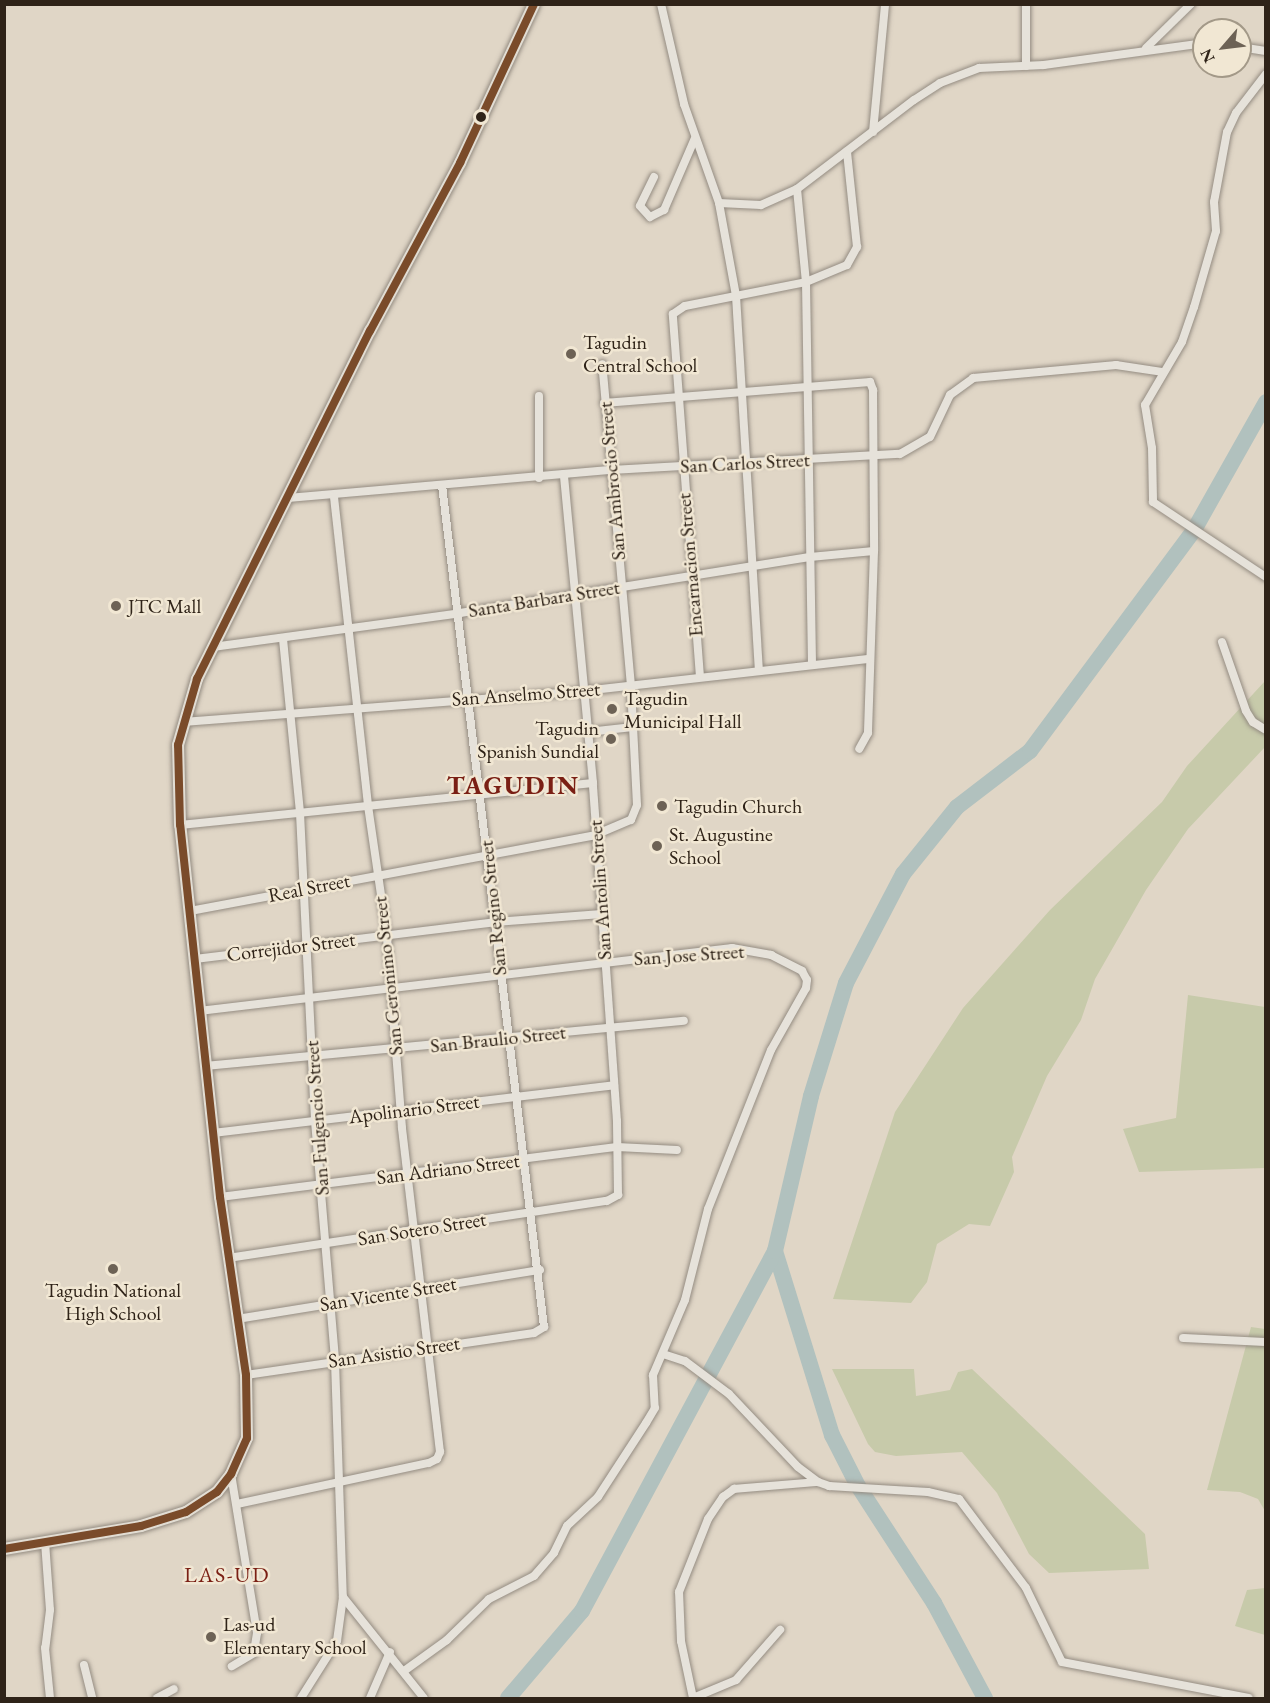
<!DOCTYPE html>
<style>
body{margin:0}
#map{position:relative;width:1270px;height:1703px;overflow:hidden;background:#e0d6c6;font-family:"EB Garamond",serif}
div>[style]{position:absolute}
[style*='--x']{left:calc(var(--x)*1px);top:calc(var(--y)*1px);width:calc(var(--w)*1px);rotate:calc(var(--a)*1deg)}
.green>*{inset:0;background:#c7caaa}
.river>*{height:16px;margin:-8px;padding:0 8px;transform-origin:8px;border-radius:8px;background:#b1c1be}
.roads{filter:drop-shadow(0 0 2px #948c82) drop-shadow(0 0 2px #948c82)}
.minor>*{height:8px;margin:-4px;padding:0 4px;transform-origin:4px;border-radius:4px;background:#e6e2da}
.trunk>*{height:12px;margin:-6px;padding:0 6px;transform-origin:6px;border-radius:6px;background:#e2ddd3}
.bus-1>*{height:8px;margin:-4px;padding:0 4px;transform-origin:4px;border-radius:4px;background:#7a4b2a}
.dots>*{width:16px;height:16px;translate:-50% -50%;box-sizing:border-box;border:3px solid #f1e7d3;border-radius:50%}
span{translate:-50% -50%;white-space:nowrap;text-align:center;line-height:1.15;-webkit-text-stroke:5px #f1e7d3;paint-order:stroke}
.poi-label{font-size:20px;color:#2f2318}
.left{translate:0 -50%;text-align:left}
.right{translate:-100% -50%;text-align:right}
.street-label{font-size:20px;color:#2f2318}
.quarter-label{font-size:22px;color:#7a1f14;letter-spacing:1.5px}
.district-label{font-size:26px;color:#7a1f14;font-weight:700;letter-spacing:1.5px}
.frame{position:absolute;inset:0;border:6px solid #2f2318;pointer-events:none}
.north{position:absolute;left:1192px;top:18px;width:60px;height:60px;box-sizing:border-box;background:#f1e7d3;border:2px solid #a39988;border-radius:50%;rotate:242deg;font-size:16px;font-weight:700;line-height:24px;text-align:center;color:#2f2318}
.north::after{content:'';display:block;margin:auto;width:21px;height:27px;background:#6d6255;clip-path:polygon(50% 0,100% 100%,50% 72%,0 100%)}
</style>
<div id="map">
<div class="green">
<i style="clip-path:polygon(1265px 681px,1265px 747px,1188px 829px,1146px 890px,1095px 979px,1081px 1020px,1047px 1076px,1012px 1157px,1014px 1172px,990px 1226px,969px 1224px,937px 1244px,927px 1282px,911px 1303px,833px 1299px,895px 1112px,963px 1008px,1050px 910px,1162px 802px,1187px 766px)"></i>
<i style="clip-path:polygon(1188px 995px,1265px 1007px,1265px 1168px,1139px 1172px,1123px 1129px,1176px 1118px)"></i>
<i style="clip-path:polygon(1251px 1327px,1265px 1329px,1265px 1511px,1258px 1499px,1240px 1492px,1207px 1490px)"></i>
<i style="clip-path:polygon(832px 1369px,914px 1369px,916px 1396px,950px 1390px,958px 1372px,972px 1369px,1145px 1534px,1149px 1569px,1049px 1573px,1029px 1554px,997px 1493px,962px 1452px,896px 1456px,875px 1452px,868px 1444px)"></i>
<i style="clip-path:polygon(1265px 1588px,1265px 1635px,1235px 1626px,1247px 1590px)"></i>
</div>
<div class="river">
<i style="--x:775;--y:1251;--w:193;--a:72.8"></i>
<i style="--x:832;--y:1435;--w:57;--a:63"></i>
<i style="--x:858;--y:1486;--w:140;--a:57"></i>
<i style="--x:934;--y:1603;--w:108;--a:61.8"></i>
<i style="--x:508;--y:1698;--w:114;--a:-49.6"></i>
<i style="--x:582;--y:1611;--w:408;--a:-61.8"></i>
<i style="--x:775;--y:1251;--w:159;--a:-76.9"></i>
<i style="--x:811;--y:1096;--w:118;--a:-72.8"></i>
<i style="--x:846;--y:983;--w:123;--a:-62.4"></i>
<i style="--x:903;--y:874;--w:86;--a:-51.1"></i>
<i style="--x:957;--y:807;--w:92;--a:-37.5"></i>
<i style="--x:1030;--y:751;--w:275;--a:-53.4"></i>
<i style="--x:1194;--y:530;--w:147;--a:-60.6"></i>
</div>
<div class="roads">
<div class="minor">
<i style="--x:661;--y:4;--w:103;--a:77"></i>
<i style="--x:684;--y:104;--w:105;--a:70.5"></i>
<i style="--x:719;--y:203;--w:95;--a:79.6"></i>
<i style="--x:736;--y:296;--w:375;--a:86.5"></i>
<i style="--x:1240;--y:47;--w:26;--a:9"></i>
<i style="--x:1146;--y:48;--w:63;--a:-44.4"></i>
<i style="--x:1026;--y:66;--w:62;--a:-90"></i>
<i style="--x:1266;--y:74;--w:49;--a:127.6"></i>
<i style="--x:1236;--y:113;--w:21;--a:115"></i>
<i style="--x:1227;--y:132;--w:71;--a:100.5"></i>
<i style="--x:1214;--y:202;--w:29;--a:86"></i>
<i style="--x:1216;--y:231;--w:79;--a:106.1"></i>
<i style="--x:1194;--y:307;--w:37;--a:109"></i>
<i style="--x:1182;--y:342;--w:73;--a:120.4"></i>
<i style="--x:1145;--y:405;--w:44;--a:80.8"></i>
<i style="--x:1152;--y:448;--w:54;--a:88.9"></i>
<i style="--x:1153;--y:502;--w:136;--a:33.6"></i>
<i style="--x:873;--y:132;--w:129;--a:-84.6"></i>
<i style="--x:654;--y:177;--w:32;--a:116"></i>
<i style="--x:640;--y:206;--w:15;--a:48"></i>
<i style="--x:650;--y:217;--w:16;--a:-27"></i>
<i style="--x:664;--y:210;--w:78;--a:-66.7"></i>
<i style="--x:797;--y:189;--w:93;--a:84.5"></i>
<i style="--x:806;--y:282;--w:381;--a:89.1"></i>
<i style="--x:719;--y:203;--w:42;--a:2.7"></i>
<i style="--x:761;--y:205;--w:39;--a:-24"></i>
<i style="--x:797;--y:189;--w:147;--a:-37.3"></i>
<i style="--x:914;--y:100;--w:31;--a:-33"></i>
<i style="--x:940;--y:83;--w:42;--a:-21"></i>
<i style="--x:979;--y:68;--w:65;--a:-2.6"></i>
<i style="--x:1044;--y:65;--w:162;--a:-7.8"></i>
<i style="--x:539;--y:396;--w:82;--a:90"></i>
<i style="--x:604;--y:403;--w:267;--a:-4.5"></i>
<i style="--x:870;--y:382;--w:9;--a:69"></i>
<i style="--x:873;--y:390;--w:161;--a:89.6"></i>
<i style="--x:874;--y:551;--w:182;--a:91.9"></i>
<i style="--x:868;--y:733;--w:18;--a:119"></i>
<i style="--x:289;--y:498;--w:323;--a:-5"></i>
<i style="--x:611;--y:470;--w:289;--a:-3.2"></i>
<i style="--x:900;--y:454;--w:34;--a:-30"></i>
<i style="--x:930;--y:437;--w:47;--a:-64.5"></i>
<i style="--x:950;--y:395;--w:29;--a:-36"></i>
<i style="--x:973;--y:378;--w:144;--a:-5.2"></i>
<i style="--x:1116;--y:365;--w:48;--a:8.5"></i>
<i style="--x:283;--y:639;--w:175;--a:84.4"></i>
<i style="--x:300;--y:813;--w:308;--a:87.2"></i>
<i style="--x:315;--y:1121;--w:241;--a:85.2"></i>
<i style="--x:335;--y:1361;--w:236;--a:88.1"></i>
<i style="--x:343;--y:1597;--w:44;--a:97.8"></i>
<i style="--x:337;--y:1641;--w:67;--a:122.3"></i>
<i style="--x:1222;--y:642;--w:73;--a:70.8"></i>
<i style="--x:1246;--y:711;--w:13;--a:58"></i>
<i style="--x:1253;--y:722;--w:15;--a:32"></i>
<i style="--x:213;--y:647;--w:249;--a:-7.8"></i>
<i style="--x:460;--y:613;--w:354;--a:-9.1"></i>
<i style="--x:810;--y:557;--w:64;--a:-5.4"></i>
<i style="--x:700;--y:677;--w:364;--a:-94.3"></i>
<i style="--x:673;--y:314;--w:14;--a:-34"></i>
<i style="--x:685;--y:306;--w:123;--a:-11.2"></i>
<i style="--x:806;--y:282;--w:44;--a:-22.5"></i>
<i style="--x:847;--y:265;--w:21;--a:-61"></i>
<i style="--x:857;--y:247;--w:96;--a:-96"></i>
<i style="--x:183;--y:722;--w:401;--a:-4.4"></i>
<i style="--x:583;--y:691;--w:287;--a:-6.4"></i>
<i style="--x:588;--y:732;--w:45;--a:-6.3"></i>
<i style="--x:180;--y:825;--w:415;--a:-5.8"></i>
<i style="--x:190;--y:911;--w:412;--a:-10.6"></i>
<i style="--x:595;--y:835;--w:39;--a:-23"></i>
<i style="--x:631;--y:820;--w:16;--a:-68"></i>
<i style="--x:637;--y:805;--w:119;--a:-92.9"></i>
<i style="--x:631;--y:686;--w:323;--a:-95.1"></i>
<i style="--x:195;--y:959;--w:302;--a:-7"></i>
<i style="--x:495;--y:922;--w:107;--a:-4.3"></i>
<i style="--x:199;--y:1011;--w:537;--a:-6.74"></i>
<i style="--x:732;--y:948;--w:40;--a:10"></i>
<i style="--x:771;--y:955;--w:35;--a:27"></i>
<i style="--x:802;--y:971;--w:10;--a:61"></i>
<i style="--x:807;--y:980;--w:8;--a:97"></i>
<i style="--x:806;--y:988;--w:71;--a:119.4"></i>
<i style="--x:771;--y:1050;--w:171;--a:111.6"></i>
<i style="--x:708;--y:1209;--w:94;--a:104.2"></i>
<i style="--x:685;--y:1300;--w:82;--a:113.1"></i>
<i style="--x:653;--y:1375;--w:33;--a:87"></i>
<i style="--x:655;--y:1408;--w:17;--a:121"></i>
<i style="--x:646;--y:1423;--w:88;--a:123"></i>
<i style="--x:598;--y:1497;--w:42;--a:136.9"></i>
<i style="--x:567;--y:1526;--w:30;--a:116"></i>
<i style="--x:554;--y:1553;--w:30;--a:131"></i>
<i style="--x:534;--y:1576;--w:51;--a:152.9"></i>
<i style="--x:489;--y:1599;--w:59;--a:135.7"></i>
<i style="--x:447;--y:1640;--w:53;--a:144.2"></i>
<i style="--x:205;--y:1066;--w:481;--a:-5.4"></i>
<i style="--x:213;--y:1133;--w:404;--a:-6.8"></i>
<i style="--x:220;--y:1197;--w:400;--a:-7.2"></i>
<i style="--x:617;--y:1147;--w:60;--a:2.9"></i>
<i style="--x:228;--y:1258;--w:383;--a:-8.6"></i>
<i style="--x:607;--y:1201;--w:13;--a:-29"></i>
<i style="--x:618;--y:1195;--w:74;--a:-90.8"></i>
<i style="--x:617;--y:1121;--w:339;--a:-94.1"></i>
<i style="--x:593;--y:783;--w:310;--a:-95.4"></i>
<i style="--x:237;--y:1319;--w:307;--a:-9.2"></i>
<i style="--x:1183;--y:1338;--w:83;--a:2.8"></i>
<i style="--x:663;--y:1354;--w:23;--a:18"></i>
<i style="--x:685;--y:1361;--w:55;--a:36.9"></i>
<i style="--x:729;--y:1394;--w:100;--a:46.6"></i>
<i style="--x:798;--y:1467;--w:25;--a:37"></i>
<i style="--x:818;--y:1482;--w:12;--a:20"></i>
<i style="--x:829;--y:1486;--w:99;--a:3.5"></i>
<i style="--x:928;--y:1492;--w:32;--a:13"></i>
<i style="--x:959;--y:1499;--w:111;--a:53"></i>
<i style="--x:1026;--y:1588;--w:82;--a:64.1"></i>
<i style="--x:1062;--y:1662;--w:190;--a:10.9"></i>
<i style="--x:246;--y:1375;--w:291;--a:-8.3"></i>
<i style="--x:534;--y:1333;--w:12;--a:-31"></i>
<i style="--x:544;--y:1327;--w:848;--a:-96.91"></i>
<i style="--x:231;--y:1474;--w:161;--a:80.7"></i>
<i style="--x:257;--y:1633;--w:20;--a:99"></i>
<i style="--x:254;--y:1653;--w:26;--a:149"></i>
<i style="--x:237;--y:1504;--w:196;--a:-12.1"></i>
<i style="--x:429;--y:1463;--w:9;--a:-27"></i>
<i style="--x:437;--y:1459;--w:8;--a:-67"></i>
<i style="--x:440;--y:1452;--w:326;--a:-96.7"></i>
<i style="--x:402;--y:1128;--w:193;--a:-94.5"></i>
<i style="--x:387;--y:936;--w:132;--a:-98.3"></i>
<i style="--x:368;--y:805;--w:311;--a:-96.3"></i>
<i style="--x:45;--y:1542;--w:68;--a:85.8"></i>
<i style="--x:50;--y:1610;--w:38;--a:97"></i>
<i style="--x:45;--y:1648;--w:50;--a:84.3"></i>
<i style="--x:343;--y:1597;--w:129;--a:51.3"></i>
<i style="--x:84;--y:1665;--w:34;--a:76"></i>
<i style="--x:157;--y:1698;--w:19;--a:-28"></i>
<i style="--x:370;--y:1698;--w:50;--a:-66.5"></i>
<i style="--x:693;--y:1698;--w:58;--a:-101.9"></i>
<i style="--x:681;--y:1641;--w:49;--a:-92.3"></i>
<i style="--x:679;--y:1592;--w:79;--a:-68.3"></i>
<i style="--x:708;--y:1519;--w:27;--a:-56"></i>
<i style="--x:723;--y:1497;--w:14;--a:-36"></i>
<i style="--x:734;--y:1489;--w:84;--a:-4.8"></i>
<i style="--x:693;--y:1698;--w:47;--a:-22.7"></i>
<i style="--x:736;--y:1680;--w:67;--a:-48.7"></i>
</div>
<div class="trunk">
<i style="--x:4;--y:1549;--w:139;--a:-9.5"></i>
<i style="--x:141;--y:1526;--w:47;--a:-17.3"></i>
<i style="--x:186;--y:1512;--w:37;--a:-33"></i>
<i style="--x:217;--y:1492;--w:23;--a:-52"></i>
<i style="--x:231;--y:1474;--w:39;--a:-66"></i>
<i style="--x:247;--y:1438;--w:63;--a:-90.9"></i>
<i style="--x:246;--y:1375;--w:180;--a:-98.3"></i>
<i style="--x:220;--y:1197;--w:374;--a:-96.1"></i>
<i style="--x:180;--y:825;--w:80;--a:-91.4"></i>
<i style="--x:178;--y:745;--w:69;--a:-73.9"></i>
<i style="--x:197;--y:679;--w:389;--a:-63.6"></i>
<i style="--x:370;--y:331;--w:191;--a:-61.8"></i>
<i style="--x:460;--y:163;--w:175;--a:-65"></i>
</div>
</div>
<div class="bus-1">
<i style="--x:4;--y:1549;--w:139;--a:-9.5"></i>
<i style="--x:141;--y:1526;--w:47;--a:-17.3"></i>
<i style="--x:186;--y:1512;--w:37;--a:-33"></i>
<i style="--x:217;--y:1492;--w:23;--a:-52"></i>
<i style="--x:231;--y:1474;--w:39;--a:-66"></i>
<i style="--x:247;--y:1438;--w:63;--a:-90.9"></i>
<i style="--x:246;--y:1375;--w:180;--a:-98.3"></i>
<i style="--x:220;--y:1197;--w:374;--a:-96.1"></i>
<i style="--x:180;--y:825;--w:80;--a:-91.4"></i>
<i style="--x:178;--y:745;--w:69;--a:-73.9"></i>
<i style="--x:197;--y:679;--w:389;--a:-63.6"></i>
<i style="--x:370;--y:331;--w:191;--a:-61.8"></i>
<i style="--x:460;--y:163;--w:175;--a:-65"></i>
</div>
<div class="dots">
<i style="left:481px;top:117px;background:#2f2318"></i>
<i style="left:571px;top:354px;background:#6d6255"></i>
<i style="left:116px;top:606px;background:#6d6255"></i>
<i style="left:612px;top:709px;background:#6d6255"></i>
<i style="left:611px;top:739px;background:#6d6255"></i>
<i style="left:662px;top:806px;background:#6d6255"></i>
<i style="left:657px;top:846px;background:#6d6255"></i>
<i style="left:113px;top:1269px;background:#6d6255"></i>
<i style="left:211px;top:1637px;background:#6d6255"></i>
</div>
<div class="poi-label">
<span class="left" style="left:583px;top:354px">Tagudin<br>Central School</span>
<span class="left" style="left:128px;top:606px">JTC Mall</span>
<span class="left" style="left:624px;top:710px">Tagudin<br>Municipal Hall</span>
<span class="right" style="left:599px;top:740px">Tagudin<br>Spanish Sundial</span>
<span class="left" style="left:674px;top:806px">Tagudin Church</span>
<span class="left" style="left:669px;top:846px">St. Augustine<br>School</span>
<span style="left:113px;top:1302px">Tagudin National<br>High School</span>
<span class="left" style="left:223px;top:1636px">Las-ud<br>Elementary School</span>
</div>
<div class="street-label">
<span style="left:745px;top:463px;rotate:-3deg">San Carlos Street</span>
<span style="left:612px;top:481px;rotate:-95deg">San Ambrocio Street</span>
<span style="left:690px;top:565px;rotate:-95deg">Encarnacion Street</span>
<span style="left:544px;top:599px;rotate:-9deg">Santa Barbara Street</span>
<span style="left:526px;top:694px;rotate:-4deg">San Anselmo Street</span>
<span style="left:309px;top:888px;rotate:-11deg">Real Street</span>
<span style="left:600px;top:890px;rotate:-94deg">San Antolin Street</span>
<span style="left:493px;top:908px;rotate:-96deg">San Regino Street</span>
<span style="left:291px;top:947px;rotate:-7deg">Correjidor Street</span>
<span style="left:689px;top:955px;rotate:-4deg">San Jose Street</span>
<span style="left:388px;top:976px;rotate:-96deg">San Geronimo Street</span>
<span style="left:498px;top:1039px;rotate:-6deg">San Braulio Street</span>
<span style="left:414px;top:1109px;rotate:-7deg">Apolinario Street</span>
<span style="left:317px;top:1118px;rotate:-94deg">San Fulgencio Street</span>
<span style="left:448px;top:1169px;rotate:-7deg">San Adriano Street</span>
<span style="left:422px;top:1229px;rotate:-9deg">San Sotero Street</span>
<span style="left:388px;top:1294px;rotate:-9deg">San Vicente Street</span>
<span style="left:394px;top:1352px;rotate:-8deg">San Asistio Street</span>
</div>
<div class="quarter-label">
<span style="left:227px;top:1575px">LAS-UD</span>
</div>
<div class="district-label">
<span style="left:513px;top:786px">TAGUDIN</span>
</div>
<div class="frame"></div>
<div class="north">N</div>
</div>
